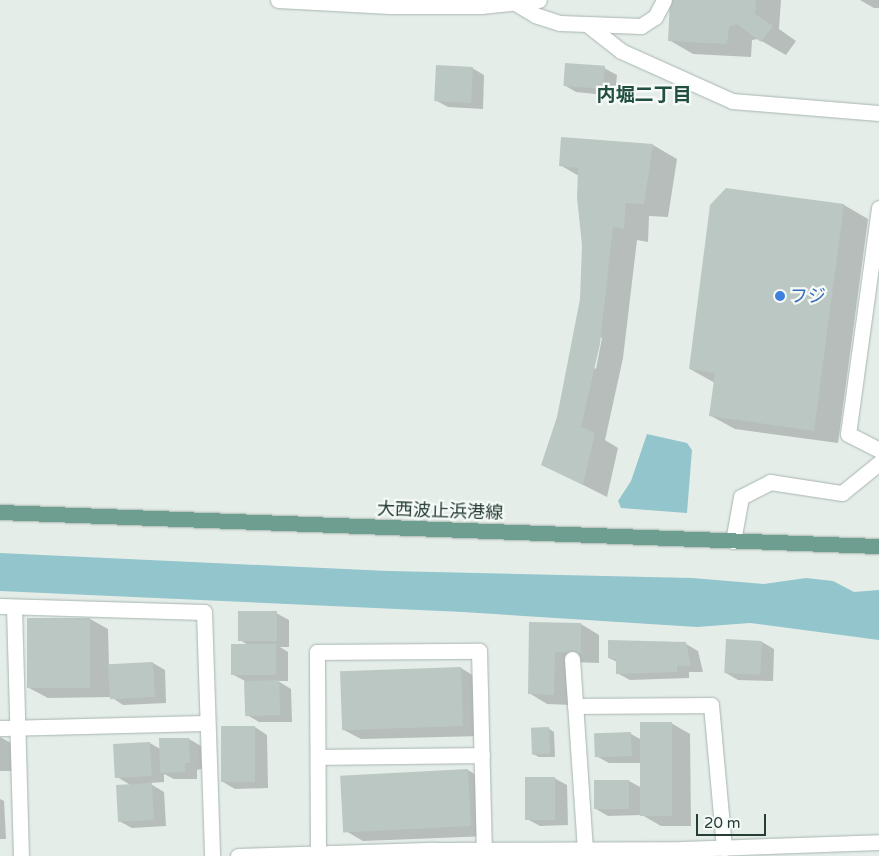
<!DOCTYPE html>
<meta charset="utf-8">
<style>
body{margin:0}
#map{position:relative;width:879px;height:856px;overflow:hidden;background:#e5ede9;font-family:"Varela Round","Noto Sans JP",sans-serif}
div>[style]{position:absolute}
[style*='--x']{left:calc(var(--x)*1px);top:calc(var(--y)*1px);width:calc(var(--w)*1px);rotate:calc(var(--a)*1deg)}
.water>*{inset:0;background:#93c5cc}
.shadow>*{inset:0;background:#0003}
.building>*{inset:0;background:#bbc7c2;transform-origin:0 0}
.roads{filter:drop-shadow(0 0 1px #a8b5b0) drop-shadow(0 0 1px #a8b5b0)}
.minor>*{height:15px;margin:-7.5px;padding:0 7.5px;transform-origin:7.5px;border-radius:7.5px;background:#fff}
.major>*{height:15px;margin:-7.5px;padding:0 7.5px;transform-origin:7.5px;border-radius:7.5px;background:#6e9e90}
.dots>*{width:14px;height:14px;translate:-50% -50%;box-sizing:border-box;border:2px solid #f5faf7;border-radius:50%}
span{translate:-50% -50%;white-space:nowrap;text-align:center;line-height:1.15;-webkit-text-stroke:4.5px #f5faf7;paint-order:stroke}
.shop-label{font-size:18px;color:#366cbe}
.left{translate:0 -50%;text-align:left}
.street-label{font-size:18px;color:#263d36}
.neighbourhood-label{font-size:19px;color:#234e42;font-weight:700}
.scale{position:absolute;left:696px;top:814px;width:70px;height:22px;box-sizing:border-box;border:2px solid #263d36;border-top:0;padding-left:6px;font-size:15px;line-height:18px;white-space:nowrap;color:#263d36;-webkit-text-stroke:4px #f5faf7;paint-order:stroke}
</style>
<div id="map">
<div class="water">
<i style="clip-path:polygon(647px 434px,687px 443px,692px 450px,687px 513px,621px 508px,618px 501px,631px 481px)"></i>
<i style="clip-path:polygon(0 553px,388px 571px,692px 578px,764px 584px,806px 578px,833px 581px,854px 592px,879px 590px,879px 640px,750px 623px,697px 627px,463px 612px,0 591px)"></i>
</div>
<div class="shadow">
<i style="clip-path:polygon(672px 0,781px 0,779px 29px,796px 41px,786px 55px,758px 39px,752px 40px,751px 57px,693px 54px,669px 40px)"></i>
<i style="clip-path:polygon(860px 0,879px 0,879px 8px,874px 8px)"></i>
<i style="clip-path:polygon(472px 68px,484px 75px,483px 109px,448px 107px,435px 100px)"></i>
<i style="clip-path:polygon(604px 68px,617px 75px,615px 96px,576px 92px,564px 85px)"></i>
<i style="clip-path:polygon(evenodd,653px 145px,677px 159px,668px 217px,649px 216px,648px 242px,637px 240px,623px 358px,605px 440px,618px 448px,607px 497px,542px 464px,559px 418px,581px 300px,583px 245px,579px 176px,560px 165px,653px 145px,600px 337px,602px 338px,596px 369px,593px 368px,600px 337px)"></i>
<i style="clip-path:polygon(844px 205px,868px 219px,838px 443px,735px 429px,711px 416px,715px 383px,690px 369px)"></i>
<i style="clip-path:polygon(276px 613px,289px 620px,289px 647px,280px 647px,288px 652px,288px 681px,278px 681px,291px 689px,292px 722px,259px 722px,247px 715px,245px 681px,232px 674px,248px 645px,240px 640px)"></i>
<i style="clip-path:polygon(90px 619px,108px 629px,109px 665px,153px 663px,165px 670px,166px 703px,123px 705px,111px 697px,48px 698px,29px 688px)"></i>
<i style="clip-path:polygon(530px 623px,581px 624px,599px 635px,599px 663px,573px 662px,572px 705px,547px 704px,529px 693px)"></i>
<i style="clip-path:polygon(762px 642px,774px 649px,773px 681px,738px 680px,726px 673px)"></i>
<i style="clip-path:polygon(686px 644px,698px 651px,703px 672px,689px 672px,689px 678px,630px 680px,617px 673px,617px 662px,609px 658px)"></i>
<i style="clip-path:polygon(461px 668px,479px 679px,481px 736px,361px 739px,342px 729px)"></i>
<i style="clip-path:polygon(671px 723px,690px 734px,691px 826px,661px 826px,642px 815px,608px 816px,596px 809px,595px 782px,629px 781px,642px 788px,642px 763px,609px 763px,596px 756px,631px 734px,642px 740px)"></i>
<i style="clip-path:polygon(222px 727px,255px 727px,267px 735px,268px 788px,235px 789px,223px 782px)"></i>
<i style="clip-path:polygon(548px 728px,554px 732px,555px 757px,539px 757px,533px 754px)"></i>
<i style="clip-path:polygon(0 737px,13px 744px,13px 771px,0 771px)"></i>
<i style="clip-path:polygon(189px 739px,201px 746px,202px 769px,197px 770px,197px 779px,174px 779px,164px 774px,164px 782px,149px 783px,164px 792px,166px 826px,132px 828px,119px 821px,132px 786px,117px 777px,150px 743px,160px 749px)"></i>
<i style="clip-path:polygon(468px 770px,486px 781px,489px 836px,363px 841px,344px 830px)"></i>
<i style="clip-path:polygon(554px 778px,567px 785px,568px 825px,540px 826px,527px 819px)"></i>
<i style="clip-path:polygon(0 799px,4px 801px,6px 839px,0 839px)"></i>
</div>
<div class="building">
<i style="clip-path:polygon(670px 0,756px 0,755px 14px,773px 26px,761px 42px,737px 24px,729px 27px,727px 44px,668px 41px)"></i>
<i style="left:565px;top:63px;width:40px;height:23px;rotate:4deg"></i>
<i style="left:436px;top:65px;width:37px;height:36px;rotate:3deg"></i>
<i style="clip-path:polygon(561px 137px,653px 144px,644px 204px,626px 203px,624px 229px,613px 227px,600px 344px,581px 427px,595px 433px,583px 485px,541px 465px,557px 417px,580px 299px,582px 245px,577px 198px,578px 168px,559px 166px)"></i>
<i style="clip-path:polygon(726px 188px,844px 204px,814px 431px,709px 416px,715px 373px,689px 369px,710px 205px)"></i>
<i style="left:238px;top:611px;width:39px;height:30px"></i>
<i style="left:27px;top:618px;width:63px;height:70px"></i>
<i style="clip-path:polygon(529px 622px,581px 623px,581px 653px,555px 652px,554px 695px,528px 694px)"></i>
<i style="left:726px;top:639px;width:36px;height:34px;rotate:3deg"></i>
<i style="clip-path:polygon(608px 640px,686px 642px,691px 666px,677px 666px,677px 672px,616px 674px,616px 659px,608px 658px)"></i>
<i style="left:231px;top:644px;width:45px;height:31px"></i>
<i style="left:153px;top:662px;width:35px;height:45px;rotate:87deg"></i>
<i style="left:461px;top:667px;width:59px;height:121px;rotate:88deg"></i>
<i style="left:279px;top:680px;width:35px;height:35px;rotate:88deg"></i>
<i style="left:640px;top:722px;width:32px;height:94px"></i>
<i style="left:221px;top:726px;width:34px;height:56px"></i>
<i style="left:549px;top:727px;width:27px;height:18px;rotate:88deg"></i>
<i style="left:631px;top:732px;width:24px;height:37px;rotate:88deg"></i>
<i style="clip-path:polygon(159px 738px,189px 738px,190px 763px,185px 763px,185px 772px,160px 773px)"></i>
<i style="left:150px;top:742px;width:34px;height:37px;rotate:87deg"></i>
<i style="left:468px;top:769px;width:57px;height:128px;rotate:87deg"></i>
<i style="left:525px;top:777px;width:30px;height:43px"></i>
<i style="left:594px;top:780px;width:35px;height:29px"></i>
<i style="left:152px;top:783px;width:37px;height:36px;rotate:87deg"></i>
</div>
<div class="roads">
<div class="minor">
<i style="--x:278;--y:0;--w:112;--a:3.1"></i>
<i style="--x:390;--y:6;--w:91;--a:0"></i>
<i style="--x:481;--y:6;--w:58;--a:-5.9"></i>
<i style="--x:512;--y:1;--w:27;--a:31"></i>
<i style="--x:535;--y:15;--w:26;--a:18"></i>
<i style="--x:560;--y:23;--w:81;--a:2.1"></i>
<i style="--x:641;--y:26;--w:17;--a:-33"></i>
<i style="--x:655;--y:17;--w:19;--a:-62"></i>
<i style="--x:588;--y:25;--w:42;--a:38.2"></i>
<i style="--x:621;--y:51;--w:122;--a:24.2"></i>
<i style="--x:732;--y:101;--w:147;--a:4.7"></i>
<i style="--x:879;--y:208;--w:228;--a:97.8"></i>
<i style="--x:848;--y:434;--w:35;--a:27"></i>
<i style="--x:733;--y:541;--w:45;--a:-79.7"></i>
<i style="--x:741;--y:497;--w:33;--a:-27"></i>
<i style="--x:770;--y:482;--w:73;--a:8.7"></i>
<i style="--x:842;--y:493;--w:48;--a:-39"></i>
<i style="--x:0;--y:606;--w:204;--a:1.7"></i>
<i style="--x:204;--y:612;--w:244;--a:88.1"></i>
<i style="--x:14;--y:607;--w:249;--a:88.4"></i>
<i style="--x:572;--y:659;--w:191;--a:86.1"></i>
<i style="--x:575;--y:706;--w:136;--a:-0.4"></i>
<i style="--x:711;--y:705;--w:144;--a:84.8"></i>
<i style="--x:0;--y:728;--w:207;--a:-1.4"></i>
<i style="--x:318;--y:757;--w:164;--a:-0.7"></i>
<i style="--x:318;--y:853;--w:201;--a:-90.3"></i>
<i style="--x:317;--y:652;--w:162;--a:-0.4"></i>
<i style="--x:479;--y:651;--w:199;--a:88.6"></i>
<i style="--x:238;--y:856;--w:196;--a:-1.8"></i>
<i style="--x:434;--y:850;--w:248;--a:-0.2"></i>
<i style="--x:682;--y:849;--w:197;--a:-2"></i>
</div>
<div class="major">
<i style="--x:0;--y:512;--w:880;--a:2.22"></i>
</div>
</div>
<div class="dots">
<i style="left:780px;top:296px;background:#3f7fe0"></i>
</div>
<div class="shop-label">
<span class="left" style="left:790px;top:296px">フジ</span>
</div>
<div class="street-label">
<span style="left:440px;top:511px;rotate:2deg">大西波止浜港線</span>
</div>
<div class="neighbourhood-label">
<span style="left:644px;top:96px">内堀二丁目</span>
</div>
<div class="scale">20 m</div>
</div>
